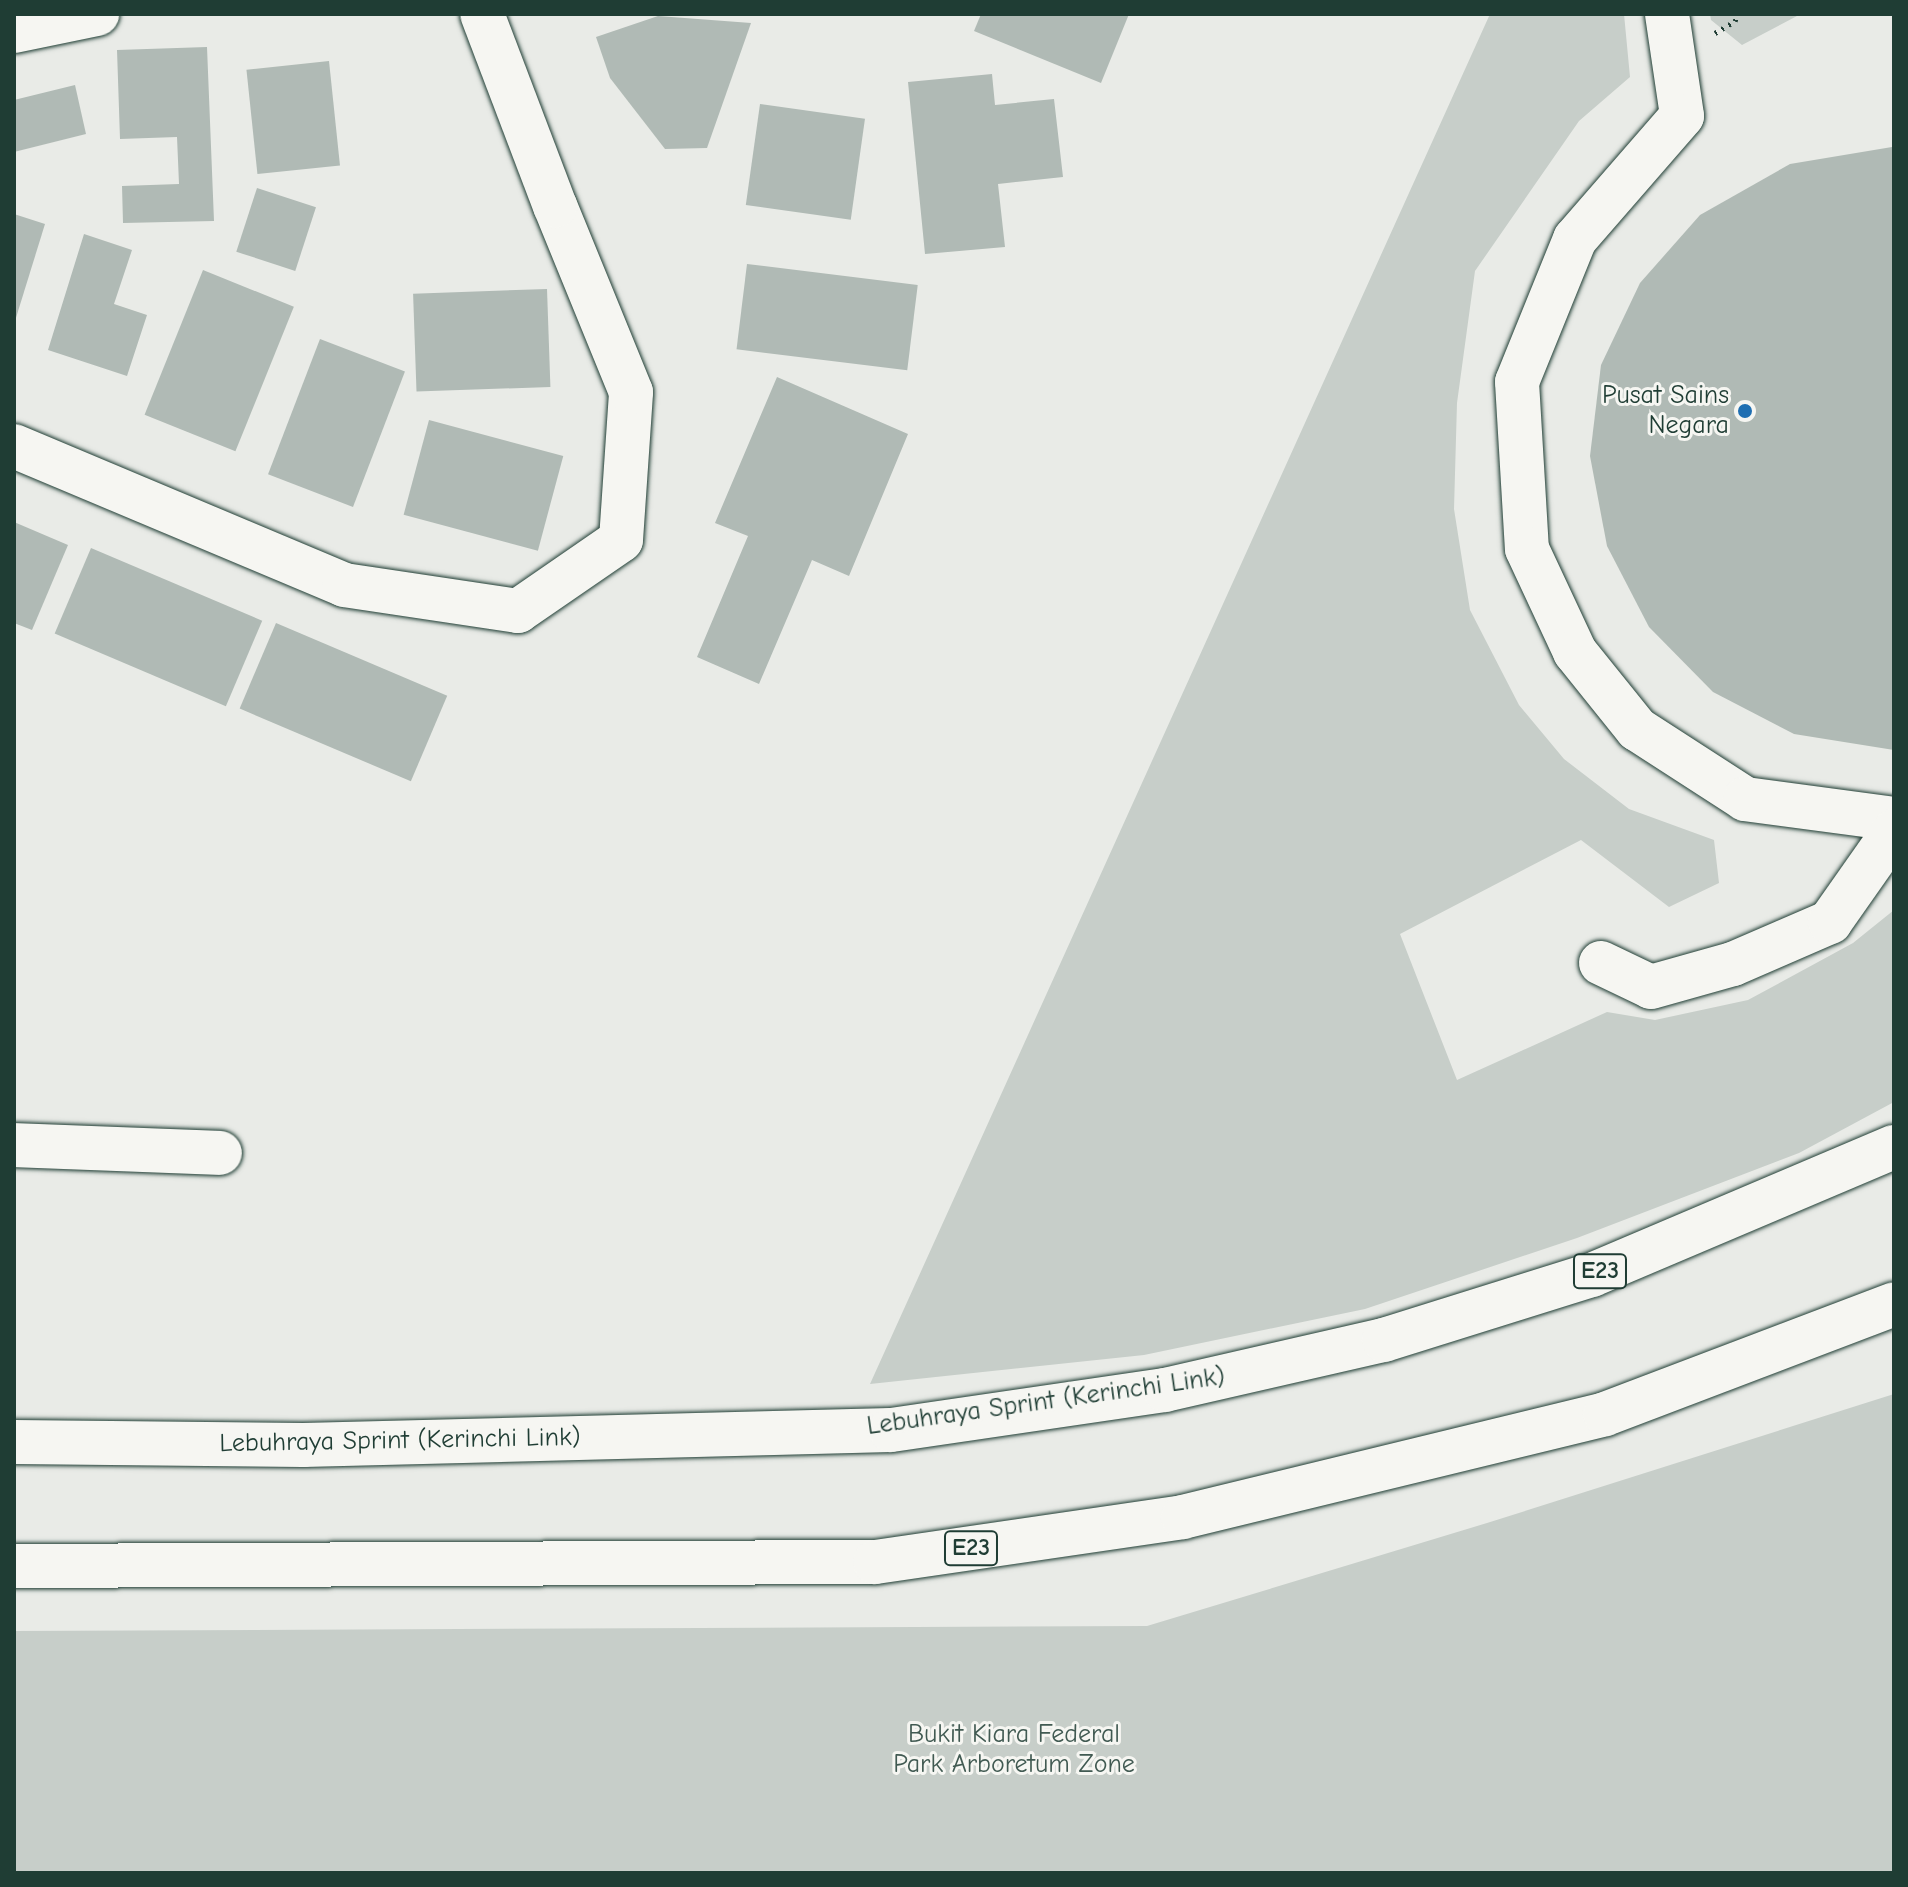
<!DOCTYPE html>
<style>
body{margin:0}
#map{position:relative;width:1908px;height:1887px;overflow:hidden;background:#e9ebe7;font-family:"Comic Neue",sans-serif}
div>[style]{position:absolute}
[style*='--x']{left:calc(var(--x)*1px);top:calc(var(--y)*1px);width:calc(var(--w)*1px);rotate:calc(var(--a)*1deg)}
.green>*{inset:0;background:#c7cec9}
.building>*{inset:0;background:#b0bab5;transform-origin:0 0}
.path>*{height:5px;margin-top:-2.5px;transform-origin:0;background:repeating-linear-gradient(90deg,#1f3d34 0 2px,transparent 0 8px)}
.roads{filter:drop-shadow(0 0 2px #1f3d34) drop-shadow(0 0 2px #1f3d34)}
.minor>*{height:44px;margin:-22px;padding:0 22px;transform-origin:22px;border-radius:22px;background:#f6f6f2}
.highway>*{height:44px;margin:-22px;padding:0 22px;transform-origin:22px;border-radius:22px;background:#f6f6f2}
.dots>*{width:22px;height:22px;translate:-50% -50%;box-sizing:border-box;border:4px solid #f6f6f2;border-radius:50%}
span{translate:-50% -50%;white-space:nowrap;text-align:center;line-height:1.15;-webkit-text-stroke:6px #f6f6f2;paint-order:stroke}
.shield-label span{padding:2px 6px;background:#f6f6f2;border:2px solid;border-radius:6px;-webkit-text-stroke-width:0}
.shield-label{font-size:24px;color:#1f3d34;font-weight:700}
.poi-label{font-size:26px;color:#1f3d34}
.right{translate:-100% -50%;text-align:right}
.street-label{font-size:26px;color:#1f3d34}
.park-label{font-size:26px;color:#415a52}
.frame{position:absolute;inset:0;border:16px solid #1f3d34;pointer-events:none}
</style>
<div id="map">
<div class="green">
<i style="clip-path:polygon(1490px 14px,1624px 14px,1630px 77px,1579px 121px,1475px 271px,1457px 403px,1454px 509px,1470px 610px,1519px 705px,1564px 759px,1629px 809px,1714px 840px,1719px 883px,1669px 907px,1581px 840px,1400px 934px,1457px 1080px,1607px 1012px,1655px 1020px,1748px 1000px,1853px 943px,1894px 910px,1894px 1102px,1799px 1153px,1577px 1238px,1365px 1309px,1144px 1355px,870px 1384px)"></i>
<i style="clip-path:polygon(1710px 14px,1809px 14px,1797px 16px,1742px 45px,1711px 20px)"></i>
<i style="clip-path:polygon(1894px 1394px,1894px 1873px,14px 1873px,14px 1631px,1147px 1626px,1487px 1523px)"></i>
</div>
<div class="building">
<i style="clip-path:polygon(981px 14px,1129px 14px,1101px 83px,974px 31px)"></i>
<i style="clip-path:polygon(658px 16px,751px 23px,707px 148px,665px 149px,610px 78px,596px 37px)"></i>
<i style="clip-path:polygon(207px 47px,214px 221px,123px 223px,122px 186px,179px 184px,177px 137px,120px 139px,117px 50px)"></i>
<i style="left:329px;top:61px;width:105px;height:83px;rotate:84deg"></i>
<i style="clip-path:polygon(992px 74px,995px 105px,1054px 99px,1063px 177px,998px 184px,1005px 247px,925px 254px,908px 82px)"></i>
<i style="clip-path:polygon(75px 85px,86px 134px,14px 152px,14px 100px)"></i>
<i style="left:760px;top:104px;width:106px;height:102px;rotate:8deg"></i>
<i style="clip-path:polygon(1892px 147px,1894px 147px,1894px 750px,1794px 734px,1713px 692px,1649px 627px,1607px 546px,1590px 456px,1601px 365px,1640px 283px,1700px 215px,1790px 164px)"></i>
<i style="left:257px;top:188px;width:62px;height:67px;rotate:18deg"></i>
<i style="clip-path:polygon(14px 214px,45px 224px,15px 321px,14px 321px)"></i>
<i style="clip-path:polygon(84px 234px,132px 250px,114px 304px,147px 315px,127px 376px,48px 350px)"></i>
<i style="left:747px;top:264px;width:172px;height:86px;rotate:7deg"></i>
<i style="left:203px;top:270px;width:98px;height:156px;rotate:22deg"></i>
<i style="left:547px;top:289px;width:98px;height:134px;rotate:88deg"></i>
<i style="left:320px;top:339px;width:91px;height:145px;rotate:21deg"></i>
<i style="clip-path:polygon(777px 377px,908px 434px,849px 576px,812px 560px,759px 684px,697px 657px,748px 536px,715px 523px)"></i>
<i style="left:429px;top:420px;width:139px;height:98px;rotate:15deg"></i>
<i style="clip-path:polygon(14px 522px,68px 545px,32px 630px,14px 623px)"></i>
<i style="left:91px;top:548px;width:186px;height:93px;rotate:23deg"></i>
<i style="left:276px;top:623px;width:186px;height:93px;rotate:23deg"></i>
</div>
<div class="path">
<i style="--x:1715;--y:33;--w:23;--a:-31"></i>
<i style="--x:1735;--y:21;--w:8;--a:-67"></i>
</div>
<div class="roads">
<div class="minor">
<i style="--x:1667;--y:14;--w:103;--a:81.6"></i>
<i style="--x:1682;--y:116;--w:163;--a:131"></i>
<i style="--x:1575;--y:239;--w:154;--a:112.1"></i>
<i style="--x:1517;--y:382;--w:167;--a:86.6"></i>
<i style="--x:1527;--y:549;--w:114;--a:65"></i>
<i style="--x:1575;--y:652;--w:99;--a:51.2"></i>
<i style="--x:1637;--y:729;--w:129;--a:32.9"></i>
<i style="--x:1745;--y:799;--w:150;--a:7.6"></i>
<i style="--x:14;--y:31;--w:85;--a:-11.6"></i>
<i style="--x:14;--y:446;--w:358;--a:22.8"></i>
<i style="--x:344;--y:585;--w:176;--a:8.5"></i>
<i style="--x:518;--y:611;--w:125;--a:-34.6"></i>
<i style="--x:621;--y:540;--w:148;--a:-86.1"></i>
<i style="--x:631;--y:392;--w:201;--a:-112.2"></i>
<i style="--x:555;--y:206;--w:205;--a:-110.8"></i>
<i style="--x:1601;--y:963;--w:55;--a:25.6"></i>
<i style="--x:1651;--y:987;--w:85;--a:-15.7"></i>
<i style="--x:1733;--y:964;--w:106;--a:-23.4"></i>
<i style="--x:1830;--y:922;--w:111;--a:-54.9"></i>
<i style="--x:14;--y:1145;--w:206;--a:2.2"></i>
</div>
<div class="highway">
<i style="--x:14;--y:1442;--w:289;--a:0.6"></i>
<i style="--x:303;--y:1445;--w:588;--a:-1.46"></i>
<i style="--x:891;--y:1430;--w:277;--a:-8.3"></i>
<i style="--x:1165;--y:1390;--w:225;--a:-12.9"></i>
<i style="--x:1384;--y:1340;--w:218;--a:-17.4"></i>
<i style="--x:1592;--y:1275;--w:328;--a:-23"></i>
<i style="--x:14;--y:1566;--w:861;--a:-0.27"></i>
<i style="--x:875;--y:1562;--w:311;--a:-8.3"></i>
<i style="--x:1183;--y:1517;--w:434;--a:-13.7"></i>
<i style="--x:1605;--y:1414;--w:309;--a:-20.8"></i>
</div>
</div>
<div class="dots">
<i style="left:1745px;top:411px;background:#1f6fb2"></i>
</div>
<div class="shield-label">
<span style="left:1600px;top:1271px">E23</span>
<span style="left:971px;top:1548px">E23</span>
</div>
<div class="poi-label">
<span class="right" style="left:1729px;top:411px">Pusat Sains<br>Negara</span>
</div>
<div class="street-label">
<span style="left:1046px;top:1402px;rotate:-8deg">Lebuhraya Sprint (Kerinchi Link)</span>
<span style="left:400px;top:1441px;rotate:-1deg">Lebuhraya Sprint (Kerinchi Link)</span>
</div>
<div class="park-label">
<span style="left:1014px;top:1750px">Bukit Kiara Federal<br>Park Arboretum Zone</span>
</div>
<div class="frame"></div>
</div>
